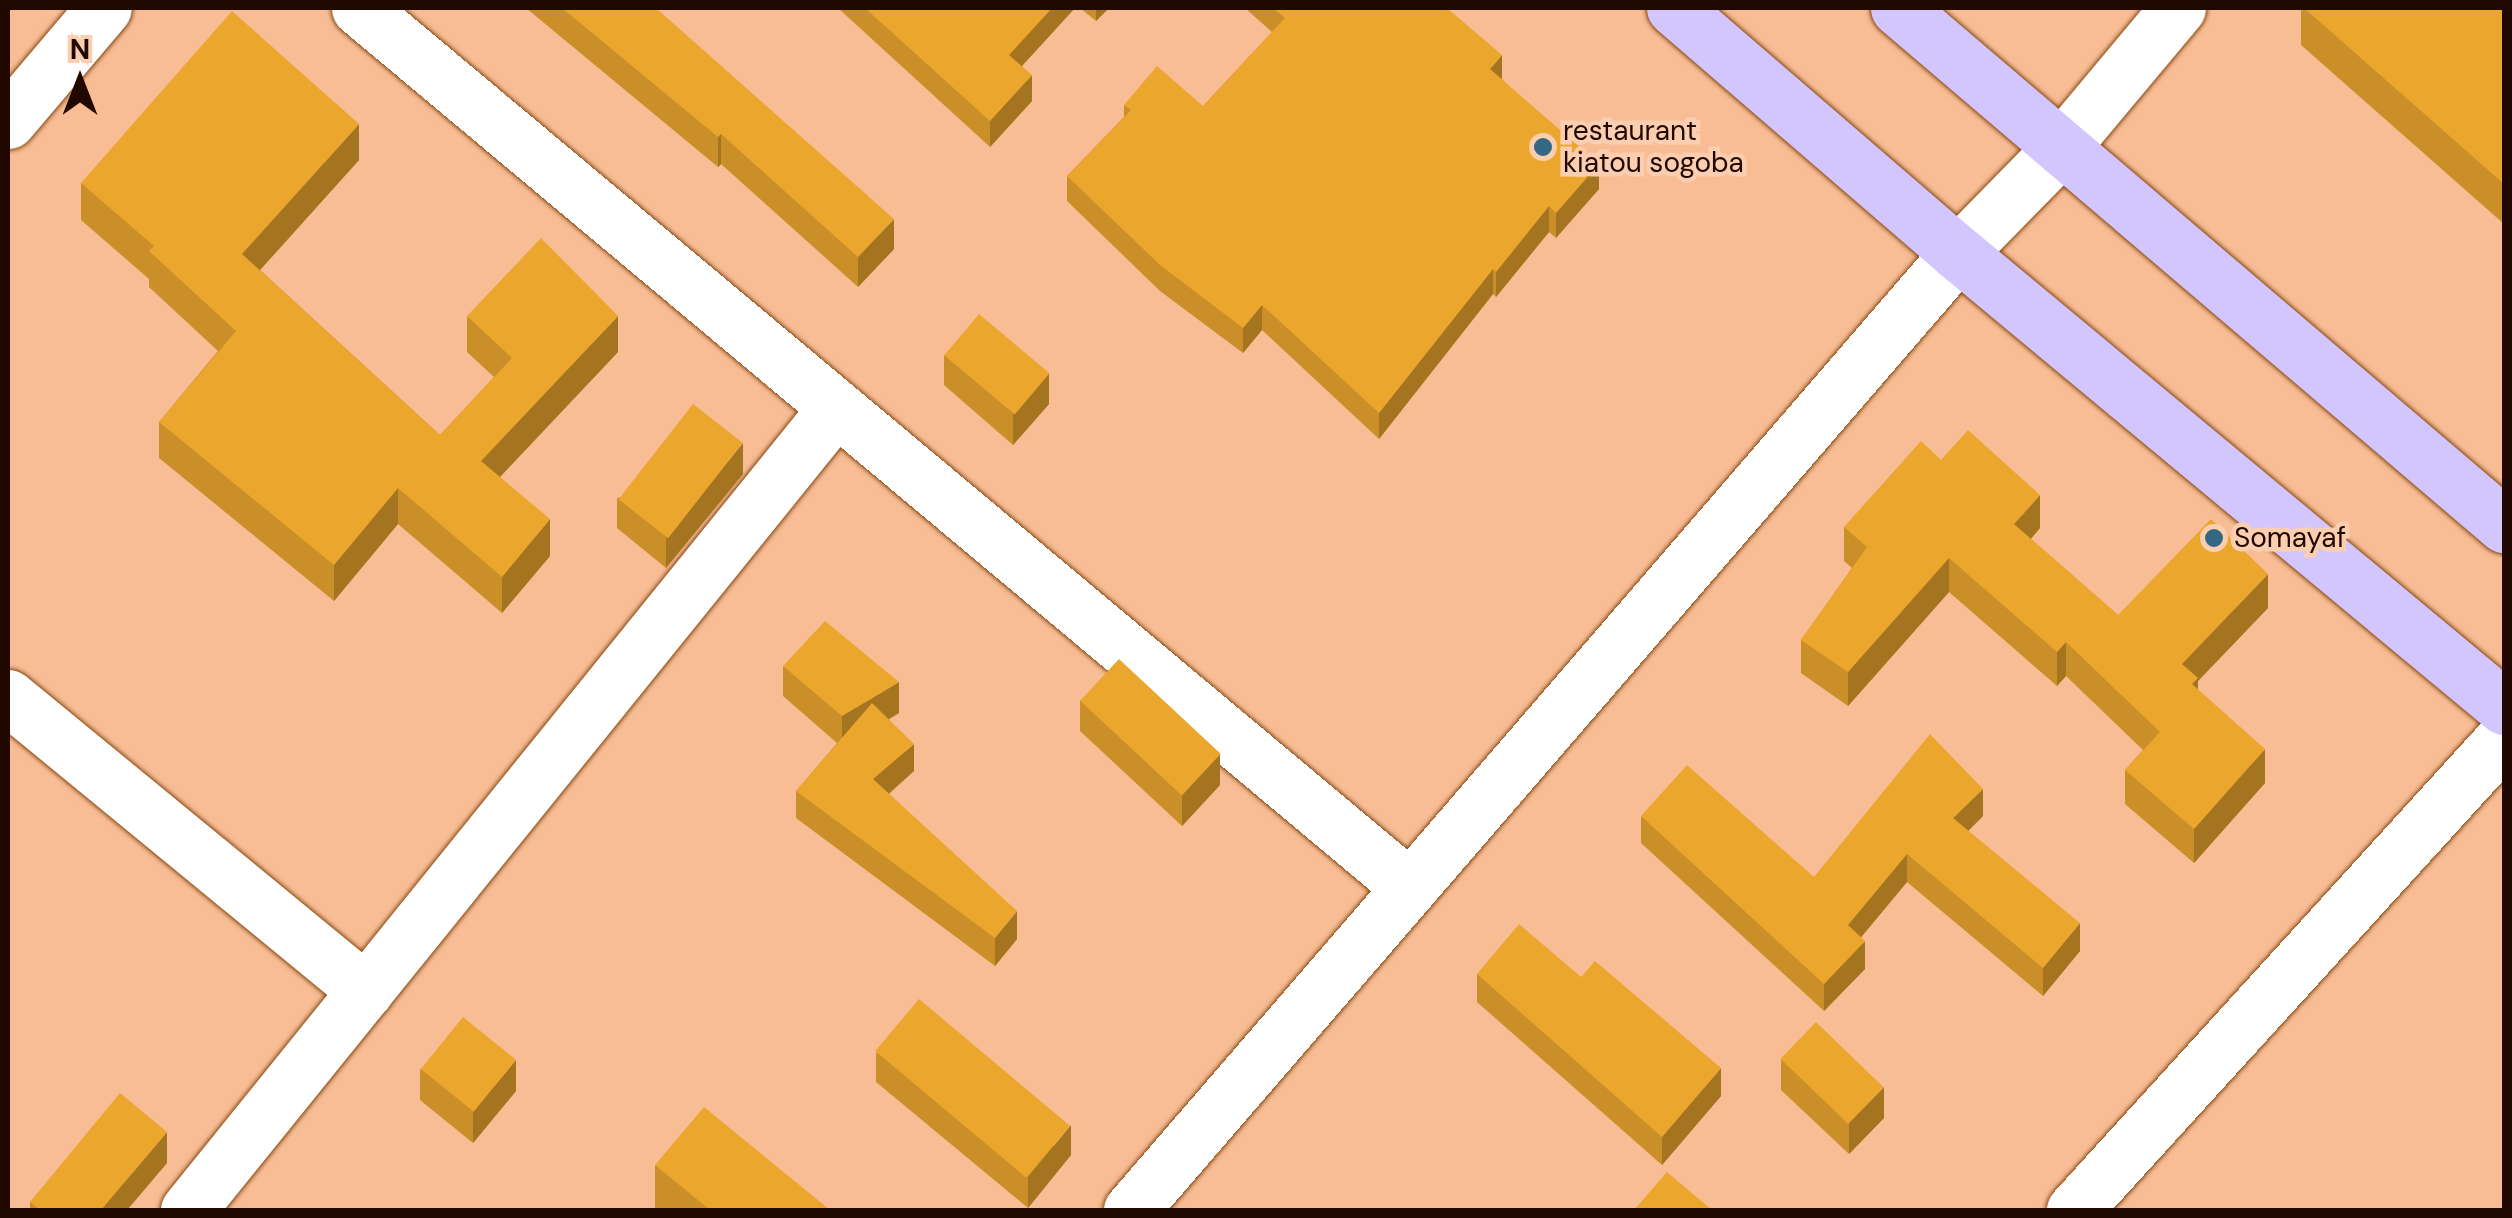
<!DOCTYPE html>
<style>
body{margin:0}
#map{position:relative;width:2512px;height:1218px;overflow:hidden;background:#f8bd95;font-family:"DM Sans",sans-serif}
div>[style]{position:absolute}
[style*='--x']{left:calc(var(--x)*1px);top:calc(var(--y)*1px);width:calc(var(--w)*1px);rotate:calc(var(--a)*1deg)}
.roads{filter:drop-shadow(0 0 2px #874810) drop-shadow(0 0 2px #874810)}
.street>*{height:55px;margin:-27.5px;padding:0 27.5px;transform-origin:27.5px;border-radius:27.5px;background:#fff}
.secondary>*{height:55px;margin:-27.5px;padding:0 27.5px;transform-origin:27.5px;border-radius:27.5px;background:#fff}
.highway>*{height:55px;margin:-27.5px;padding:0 27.5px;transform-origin:27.5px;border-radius:27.5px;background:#d3c5fd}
.wall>*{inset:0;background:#ca8f28}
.shaded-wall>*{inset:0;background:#a47420}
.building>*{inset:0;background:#eba62e;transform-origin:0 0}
.dots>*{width:28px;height:28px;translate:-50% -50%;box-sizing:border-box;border:5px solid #fbceb0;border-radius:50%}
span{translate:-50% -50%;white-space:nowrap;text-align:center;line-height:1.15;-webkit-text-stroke:9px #fbceb0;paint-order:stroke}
.poi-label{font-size:28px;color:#210800}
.left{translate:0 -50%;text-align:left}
.frame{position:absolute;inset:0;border:10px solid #210800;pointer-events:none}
.north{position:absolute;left:30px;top:30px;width:100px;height:100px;-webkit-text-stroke:8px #fbceb0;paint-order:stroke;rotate:0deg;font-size:28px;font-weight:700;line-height:40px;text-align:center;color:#210800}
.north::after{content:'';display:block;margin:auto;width:35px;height:45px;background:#210800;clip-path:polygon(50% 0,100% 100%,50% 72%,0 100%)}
</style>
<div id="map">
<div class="roads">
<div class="street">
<i style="--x:359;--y:8;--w:1369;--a:39.93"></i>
<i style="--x:8;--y:121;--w:148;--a:-49.7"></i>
<i style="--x:8;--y:697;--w:463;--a:39.4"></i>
<i style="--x:188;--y:1210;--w:1030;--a:-51.07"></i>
<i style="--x:2074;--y:1210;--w:639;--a:-47.67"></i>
</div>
<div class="secondary">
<i style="--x:1131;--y:1210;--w:1265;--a:-49.17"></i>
<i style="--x:1958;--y:253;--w:146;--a:-45.6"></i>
<i style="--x:2060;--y:149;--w:184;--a:-50.1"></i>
</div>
<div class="highway">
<i style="--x:1674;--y:8;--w:375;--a:40.8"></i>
<i style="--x:1958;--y:253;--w:710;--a:39.74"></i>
<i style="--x:1898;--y:8;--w:797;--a:40.47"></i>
</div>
</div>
<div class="wall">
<i style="clip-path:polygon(526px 8px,656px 8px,894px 249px,858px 287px,721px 164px,718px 167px)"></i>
<i style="clip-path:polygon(838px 8px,1075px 8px,1022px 66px,1032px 101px,990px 147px)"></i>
<i style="clip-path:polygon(1080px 8px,1109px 8px,1096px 21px)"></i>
<i style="clip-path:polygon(1245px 8px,1447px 8px,1502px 79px,1599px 189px,1556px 238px,1549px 232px,1496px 297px,1493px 294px,1379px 439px,1262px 330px,1243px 353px,1160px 291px,1067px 201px,1067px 176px,1124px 117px,1124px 105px,1203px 106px,1272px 32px)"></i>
<i style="clip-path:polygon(2301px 8px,2504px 8px,2504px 224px,2301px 45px)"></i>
<i style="clip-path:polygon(359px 160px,260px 270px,440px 435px,494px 377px,467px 352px,467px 316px,618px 352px,500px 477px,550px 556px,502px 613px,398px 524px,334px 601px,159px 458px,159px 422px,218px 351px,149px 287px,149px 279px,81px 220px,81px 183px)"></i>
<i style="clip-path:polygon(944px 355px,1049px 404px,1013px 445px,944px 385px)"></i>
<i style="clip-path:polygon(1941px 460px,2040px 528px,2031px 539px,2118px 615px,2268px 608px,2198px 681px,2198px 690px,2265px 783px,2194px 863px,2125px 804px,2125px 770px,2143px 750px,2066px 676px,2057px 686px,1949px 592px,1848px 706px,1801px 673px,1801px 640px,1852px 568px,1844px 561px,1844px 527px)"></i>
<i style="clip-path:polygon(743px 474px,666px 568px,617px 528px,617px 498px)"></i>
<i style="clip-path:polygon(783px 666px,899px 713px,889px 719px,914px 771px,889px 794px,1017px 939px,995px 966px,796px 818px,796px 791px,837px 743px,783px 696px)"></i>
<i style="clip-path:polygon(1080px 700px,1220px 785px,1182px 826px,1080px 731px)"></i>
<i style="clip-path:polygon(1641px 816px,1814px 877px,1983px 816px,1968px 831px,2080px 951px,2043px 996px,1907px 882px,1861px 937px,1865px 969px,1824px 1011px,1641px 843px)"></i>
<i style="clip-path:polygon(1477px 974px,1721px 1096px,1662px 1165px,1477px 1002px)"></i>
<i style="clip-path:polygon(876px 1052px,1071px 1155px,1028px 1208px,876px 1082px)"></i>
<i style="clip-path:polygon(1781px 1059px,1884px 1118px,1849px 1154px,1781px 1090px)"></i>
<i style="clip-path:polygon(420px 1069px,516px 1091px,473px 1143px,420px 1100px)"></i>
<i style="clip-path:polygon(167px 1163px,127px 1210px,30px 1210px,30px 1202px)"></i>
<i style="clip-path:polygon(655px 1165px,830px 1210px,658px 1210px,655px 1208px)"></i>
</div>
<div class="shaded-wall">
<i style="clip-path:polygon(1052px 8px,1075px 8px,1009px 80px,1009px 55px)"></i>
<i style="clip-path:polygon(1096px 8px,1109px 8px,1096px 21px)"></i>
<i style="clip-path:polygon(1502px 55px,1502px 80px,1490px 69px)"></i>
<i style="clip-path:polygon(1032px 75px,1032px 101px,990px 147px,990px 121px)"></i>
<i style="clip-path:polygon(359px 124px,359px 160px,242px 290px,242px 254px)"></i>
<i style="clip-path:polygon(721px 134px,721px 164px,718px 167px,718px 137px)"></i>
<i style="clip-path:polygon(1599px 164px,1599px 189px,1556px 238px,1556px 213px)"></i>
<i style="clip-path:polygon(1549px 206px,1549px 232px,1496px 297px,1496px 272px)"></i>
<i style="clip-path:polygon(894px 219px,894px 249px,858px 287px,858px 257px)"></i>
<i style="clip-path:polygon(1493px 269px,1493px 294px,1379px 439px,1379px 413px)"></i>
<i style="clip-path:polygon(1262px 305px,1262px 330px,1243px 353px,1243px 328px)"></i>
<i style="clip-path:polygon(618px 316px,618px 352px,481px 497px,481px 461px)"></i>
<i style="clip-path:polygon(1049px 373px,1049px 404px,1013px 445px,1013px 414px)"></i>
<i style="clip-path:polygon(743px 443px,743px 474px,666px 568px,666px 538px)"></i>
<i style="clip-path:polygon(398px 488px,398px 524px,334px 601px,334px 565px)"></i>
<i style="clip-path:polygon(2040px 495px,2040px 528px,2014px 558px,2014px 524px)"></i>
<i style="clip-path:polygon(550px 519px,550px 556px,502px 613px,502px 577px)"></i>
<i style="clip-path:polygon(1949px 558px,1949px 592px,1848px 706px,1848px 672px)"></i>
<i style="clip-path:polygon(2268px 574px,2268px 608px,2198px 681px,2198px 712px,2182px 664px)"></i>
<i style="clip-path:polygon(2066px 642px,2066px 676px,2057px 686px,2057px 652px)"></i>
<i style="clip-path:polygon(899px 682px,899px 713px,842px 747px,842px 716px)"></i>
<i style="clip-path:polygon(914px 744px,914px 771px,873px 807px,873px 779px)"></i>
<i style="clip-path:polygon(2265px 749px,2265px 783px,2194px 863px,2194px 829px)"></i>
<i style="clip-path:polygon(1220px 754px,1220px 785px,1182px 826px,1182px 795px)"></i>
<i style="clip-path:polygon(1983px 789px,1983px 816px,1953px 846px,1953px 818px)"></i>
<i style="clip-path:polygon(1907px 854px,1907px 882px,1848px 953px,1848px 925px)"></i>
<i style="clip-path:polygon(1017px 911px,1017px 939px,995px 966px,995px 938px)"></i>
<i style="clip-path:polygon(2080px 923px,2080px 951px,2043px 996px,2043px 968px)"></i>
<i style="clip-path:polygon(1865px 941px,1865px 969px,1824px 1011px,1824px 984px)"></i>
<i style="clip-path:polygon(516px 1060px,516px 1091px,473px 1143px,473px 1112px)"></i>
<i style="clip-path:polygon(1721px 1068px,1721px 1096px,1662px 1165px,1662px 1137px)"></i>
<i style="clip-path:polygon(1884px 1087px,1884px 1118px,1849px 1154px,1849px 1123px)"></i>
<i style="clip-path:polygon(1071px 1125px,1071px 1155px,1028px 1208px,1028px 1177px)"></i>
<i style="clip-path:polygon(167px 1132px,167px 1163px,127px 1210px,101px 1210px)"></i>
</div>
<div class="building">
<i style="clip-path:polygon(562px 8px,656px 8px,894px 219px,858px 257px,721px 134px,718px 137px)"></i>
<i style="clip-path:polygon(865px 8px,1052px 8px,1009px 55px,1032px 75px,990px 121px)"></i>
<i style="clip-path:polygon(1273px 8px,1447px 8px,1502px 55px,1490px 69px,1599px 164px,1556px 213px,1549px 206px,1496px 272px,1493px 269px,1379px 413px,1262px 305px,1243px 328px,1160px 265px,1067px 176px,1131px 110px,1124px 105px,1157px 66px,1203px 106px,1285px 18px)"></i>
<i style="clip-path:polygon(2304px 8px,2504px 8px,2504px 184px)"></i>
<i style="clip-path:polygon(232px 11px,359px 124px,242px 254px,440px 435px,512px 358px,467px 316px,541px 238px,618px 316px,481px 461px,550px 519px,502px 577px,398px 488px,334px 565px,159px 422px,236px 331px,149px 251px,154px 246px,81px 183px)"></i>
<i style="left:979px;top:314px;width:92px;height:54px;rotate:40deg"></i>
<i style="left:693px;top:404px;width:63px;height:121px;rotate:38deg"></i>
<i style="clip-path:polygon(1968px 430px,2040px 495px,2014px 524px,2118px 615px,2211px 519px,2268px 574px,2182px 664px,2198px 678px,2192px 684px,2265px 749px,2194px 829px,2125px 770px,2160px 732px,2066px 642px,2057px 652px,1949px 558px,1848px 672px,1801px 640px,1867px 547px,1844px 527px,1921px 441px,1941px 460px)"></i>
<i style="clip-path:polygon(825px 621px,899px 682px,842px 716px,783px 666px)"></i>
<i style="left:1119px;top:659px;width:139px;height:57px;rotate:43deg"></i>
<i style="clip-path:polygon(872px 703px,914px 744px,873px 779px,1017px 911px,995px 938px,796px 791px)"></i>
<i style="clip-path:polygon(1930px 734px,1983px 789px,1953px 818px,2080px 923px,2043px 968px,1907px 854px,1848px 925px,1865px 941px,1824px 984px,1641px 816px,1687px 765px,1814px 877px)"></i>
<i style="clip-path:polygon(1519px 924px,1581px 977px,1595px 961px,1721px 1068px,1662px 1137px,1477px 974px)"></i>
<i style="left:919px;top:999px;width:197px;height:68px;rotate:40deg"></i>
<i style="left:463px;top:1017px;width:68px;height:67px;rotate:39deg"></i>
<i style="left:1816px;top:1022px;width:94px;height:51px;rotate:44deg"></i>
<i style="clip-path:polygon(120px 1093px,167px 1132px,101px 1210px,40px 1210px,30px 1202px)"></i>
<i style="clip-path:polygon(704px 1107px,830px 1210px,710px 1210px,655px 1165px)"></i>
<i style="clip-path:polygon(1667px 1172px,1712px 1210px,1634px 1210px)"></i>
</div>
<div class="dots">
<i style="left:1543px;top:147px;background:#346784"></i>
<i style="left:2214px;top:538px;background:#346784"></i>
</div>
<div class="poi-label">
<span class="left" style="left:1563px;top:147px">restaurant<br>kiatou sogoba</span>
<span class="left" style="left:2234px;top:538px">Somayaf</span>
</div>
<div class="frame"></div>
<div class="north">N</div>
</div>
